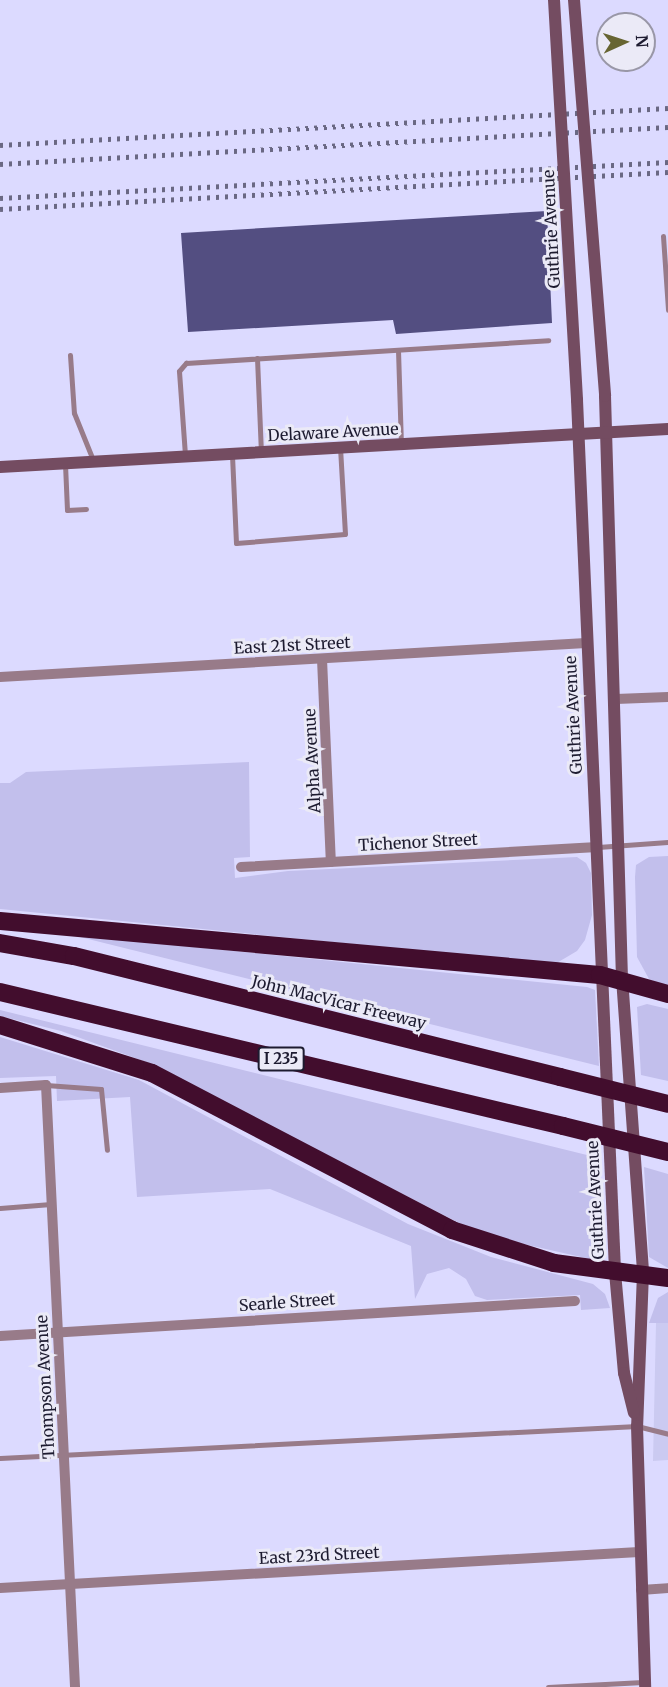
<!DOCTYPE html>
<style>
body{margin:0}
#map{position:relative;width:668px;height:1687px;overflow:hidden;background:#dcdaff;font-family:Merriweather,serif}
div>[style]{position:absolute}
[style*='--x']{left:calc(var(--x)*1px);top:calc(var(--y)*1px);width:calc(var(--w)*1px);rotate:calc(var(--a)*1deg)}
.built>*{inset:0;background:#cbcaf1}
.green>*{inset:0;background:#c2bfec}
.building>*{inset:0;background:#534e81}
.service>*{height:5px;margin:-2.5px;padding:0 2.5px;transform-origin:2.5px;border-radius:2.5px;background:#987b89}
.minor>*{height:10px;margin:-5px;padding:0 5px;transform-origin:5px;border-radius:5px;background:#987b89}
.secondary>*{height:12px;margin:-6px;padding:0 6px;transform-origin:6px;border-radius:6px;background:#744c61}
.motorway>*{height:18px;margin:-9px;padding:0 9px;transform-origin:9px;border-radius:9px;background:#420d2d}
.rail>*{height:4.5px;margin-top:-2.25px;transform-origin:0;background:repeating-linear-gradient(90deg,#6a6883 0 3px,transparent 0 9px)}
.secondary-bridge>*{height:12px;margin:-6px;padding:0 6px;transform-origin:6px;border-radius:6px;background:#744c61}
.motorway-bridge>*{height:18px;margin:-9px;padding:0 9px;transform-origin:9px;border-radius:9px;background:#420d2d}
span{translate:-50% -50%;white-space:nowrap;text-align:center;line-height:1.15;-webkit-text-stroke:6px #ebeaf7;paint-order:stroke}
.shield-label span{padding:2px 4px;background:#ebeaf7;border:2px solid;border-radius:4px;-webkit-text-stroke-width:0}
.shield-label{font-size:15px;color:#1d1b30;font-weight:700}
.street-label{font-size:16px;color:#1d1b30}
.north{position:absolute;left:596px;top:12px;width:60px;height:60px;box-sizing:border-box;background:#ebeaf7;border:2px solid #9997a7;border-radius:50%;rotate:87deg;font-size:16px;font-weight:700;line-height:24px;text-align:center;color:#1d1b30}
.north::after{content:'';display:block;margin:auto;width:21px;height:27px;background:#676532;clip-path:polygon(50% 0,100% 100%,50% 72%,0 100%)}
</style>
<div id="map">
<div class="built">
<i style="clip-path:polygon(656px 1323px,668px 1323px,668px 1460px,653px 1461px)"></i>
</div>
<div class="green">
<i style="clip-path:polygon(249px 762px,250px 857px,234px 858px,235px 878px,288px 871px,577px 857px,586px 863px,591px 873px,592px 915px,585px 940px,577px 951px,555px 964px,0 909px,0 783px,10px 783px,26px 772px)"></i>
<i style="clip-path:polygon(668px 856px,668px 988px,649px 979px,637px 957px,635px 877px,636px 865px,649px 857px)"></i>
<i style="clip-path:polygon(68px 934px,587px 987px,595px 990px,599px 1066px)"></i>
<i style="clip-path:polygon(647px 1004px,668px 1009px,668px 1081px,641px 1075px,637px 1007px)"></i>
<i style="clip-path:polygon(0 1010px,599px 1158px,604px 1258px,590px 1259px,519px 1243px,467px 1227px,146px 1062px,61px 1031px,0 1016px)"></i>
<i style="clip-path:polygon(0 1037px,139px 1080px,408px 1224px,491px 1257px,593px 1284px,605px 1294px,610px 1308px,581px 1310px,580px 1295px,487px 1300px,475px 1296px,466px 1279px,449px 1268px,427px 1274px,415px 1299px,411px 1246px,270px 1189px,137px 1197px,130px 1097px,57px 1101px,56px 1076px,0 1078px)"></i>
<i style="clip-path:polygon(644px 1167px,668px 1174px,668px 1268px,649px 1257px)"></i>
<i style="clip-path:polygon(668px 1292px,668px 1323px,649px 1323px,658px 1298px)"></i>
</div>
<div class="building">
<i style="clip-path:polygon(547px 211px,552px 323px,396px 334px,393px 320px,188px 332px,181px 233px)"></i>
</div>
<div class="service">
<i style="--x:663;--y:236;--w:74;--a:86.1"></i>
<i style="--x:398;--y:350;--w:94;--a:88.2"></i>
<i style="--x:70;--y:355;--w:58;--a:86.1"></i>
<i style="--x:74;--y:413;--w:51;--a:68"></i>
<i style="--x:257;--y:358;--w:94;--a:87.6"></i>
<i style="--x:185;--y:455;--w:84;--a:-94.1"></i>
<i style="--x:179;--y:371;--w:11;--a:-49"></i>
<i style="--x:186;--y:363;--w:363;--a:-3.6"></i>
<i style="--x:232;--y:455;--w:88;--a:87.4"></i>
<i style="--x:236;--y:543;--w:109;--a:-4.7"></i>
<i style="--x:345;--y:534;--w:86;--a:-93.3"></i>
<i style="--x:65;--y:464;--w:46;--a:87.5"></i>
<i style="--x:67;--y:510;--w:19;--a:-3"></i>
<i style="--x:598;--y:847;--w:70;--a:-4.1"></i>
<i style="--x:46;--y:1085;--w:55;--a:4.2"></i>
<i style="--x:101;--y:1089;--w:61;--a:84.4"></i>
<i style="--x:0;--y:1208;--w:51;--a:-4.5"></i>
<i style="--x:0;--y:1458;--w:638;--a:-2.88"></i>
<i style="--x:637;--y:1426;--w:32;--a:14"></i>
<i style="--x:548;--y:1687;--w:95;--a:-3"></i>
</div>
<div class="minor">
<i style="--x:322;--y:659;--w:203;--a:87.5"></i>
<i style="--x:0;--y:677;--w:587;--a:-3.32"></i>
<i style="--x:616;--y:699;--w:52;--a:-2.2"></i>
<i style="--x:241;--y:867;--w:357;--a:-3.2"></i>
<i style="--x:0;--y:1088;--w:46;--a:-3.7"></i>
<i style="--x:46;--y:1085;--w:603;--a:87.24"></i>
<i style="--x:0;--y:1336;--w:576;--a:-3.48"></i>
<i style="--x:0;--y:1588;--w:640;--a:-3.22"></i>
<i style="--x:641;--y:1590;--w:27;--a:-4"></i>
</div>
<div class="secondary">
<i style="--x:605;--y:396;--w:582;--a:88.33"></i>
<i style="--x:622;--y:978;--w:296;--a:85.9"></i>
<i style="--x:643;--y:1273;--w:153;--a:92.2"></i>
<i style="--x:637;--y:1426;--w:261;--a:88.2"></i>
<i style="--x:577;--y:400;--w:873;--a:87.5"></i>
<i style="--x:615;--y:1272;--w:101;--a:84.9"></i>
<i style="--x:624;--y:1373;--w:41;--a:76"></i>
<i style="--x:0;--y:467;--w:669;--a:-3.26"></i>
</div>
<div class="motorway">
<i style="--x:0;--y:921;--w:602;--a:5.14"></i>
<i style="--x:600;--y:975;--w:71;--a:15.6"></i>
<i style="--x:0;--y:943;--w:75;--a:10"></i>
<i style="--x:74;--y:956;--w:501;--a:13.98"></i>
<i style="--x:0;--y:992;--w:579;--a:13.39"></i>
<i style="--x:0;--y:1025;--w:159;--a:17.5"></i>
<i style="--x:152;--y:1073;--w:339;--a:27.6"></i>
<i style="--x:452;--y:1230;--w:107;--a:17.9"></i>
<i style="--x:554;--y:1263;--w:115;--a:7.5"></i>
</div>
<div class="rail">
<i style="--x:0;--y:145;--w:669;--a:-3.17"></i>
<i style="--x:0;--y:164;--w:669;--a:-3.17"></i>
<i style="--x:0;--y:198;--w:669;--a:-3.08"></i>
<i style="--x:0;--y:209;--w:669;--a:-3.17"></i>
</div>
<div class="secondary-bridge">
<i style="--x:554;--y:0;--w:401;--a:86.7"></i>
<i style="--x:574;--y:0;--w:397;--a:85.5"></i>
</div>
<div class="motorway-bridge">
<i style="--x:560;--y:1077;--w:111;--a:14"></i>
<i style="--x:563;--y:1126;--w:108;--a:13.9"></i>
</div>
<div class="shield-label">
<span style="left:281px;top:1059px">I 235</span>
</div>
<div class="street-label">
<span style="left:551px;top:229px;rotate:-93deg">Guthrie Avenue</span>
<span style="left:333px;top:432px;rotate:-3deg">Delaware Avenue</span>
<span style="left:292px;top:645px;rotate:-3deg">East 21st Street</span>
<span style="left:573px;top:715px;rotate:-93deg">Guthrie Avenue</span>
<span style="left:312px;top:761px;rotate:-93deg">Alpha Avenue</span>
<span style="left:418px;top:842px;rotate:-3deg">Tichenor Street</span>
<span style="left:339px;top:1002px;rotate:14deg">John MacVicar Freeway</span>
<span style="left:595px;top:1200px;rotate:-93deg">Guthrie Avenue</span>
<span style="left:287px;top:1302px;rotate:-4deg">Searle Street</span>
<span style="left:45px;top:1387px;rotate:-93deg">Thompson Avenue</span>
<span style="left:319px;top:1555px;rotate:-3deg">East 23rd Street</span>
</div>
<div class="north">N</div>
</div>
